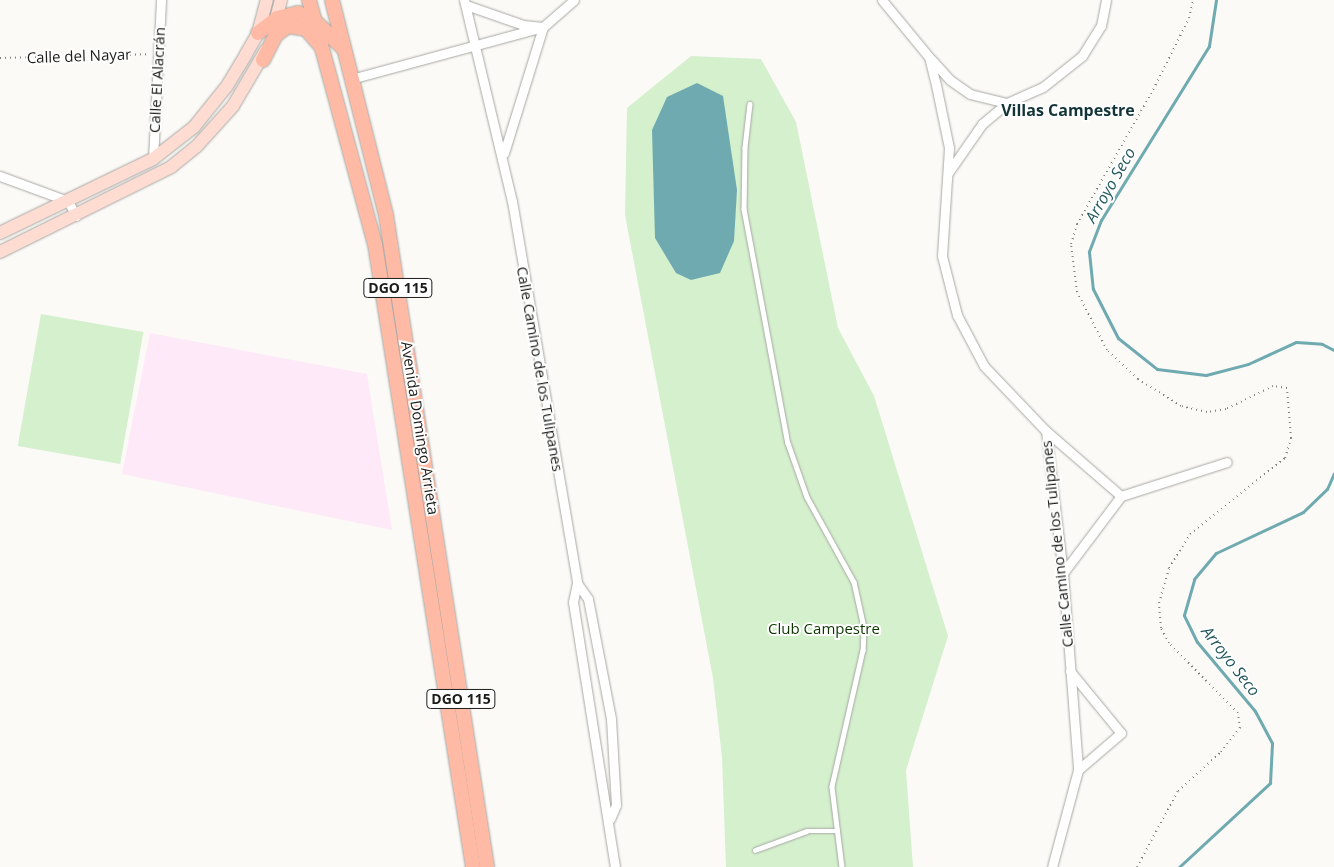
<!DOCTYPE html>
<meta charset="utf-8">
<style>
body{margin:0}
#map{position:relative;width:1334px;height:867px;overflow:hidden;background:#fbfaf6;font-family:"Open Sans",sans-serif}
div>[style]{position:absolute}
[style*='--x']{left:calc(var(--x)*1px);top:calc(var(--y)*1px);width:calc(var(--w)*1px);rotate:calc(var(--a)*1deg)}
.education>*{inset:0;background:#fee9f8}
.green>*{inset:0;background:#d4f0cd;transform-origin:0 0}
.water>*{inset:0;background:#6eaab0}
.stream>*{height:3px;margin:-1.5px;padding:0 1.5px;transform-origin:1.5px;border-radius:1.5px;background:#6eaab0}
.path>*{height:2px;margin-top:-1px;transform-origin:0;background:repeating-linear-gradient(90deg,#82827f 0 1px,transparent 0 5px)}
.roads{filter:drop-shadow(0 0 1px #a8a7a4) drop-shadow(0 0 1px #a8a7a4)}
.lane>*{height:4.5px;margin:-2.25px;padding:0 2.25px;transform-origin:2.25px;border-radius:2.25px;background:#fff}
.street>*{height:9px;margin:-4.5px;padding:0 4.5px;transform-origin:4.5px;border-radius:4.5px;background:#fff}
.secondary>*{height:12px;margin:-6px;padding:0 6px;transform-origin:6px;border-radius:6px;background:#fedcd2}
.primary>*{height:14px;margin:-7px;padding:0 7px;transform-origin:7px;border-radius:7px;background:#febaa4}
span{translate:-50% -50%;white-space:nowrap;text-align:center;line-height:1.15;-webkit-text-stroke:4px #fff;paint-order:stroke}
.shield-label span{padding:1px 4px;background:#fff;border:1px solid;border-radius:4px;-webkit-text-stroke-width:0}
.shield-label{font-size:14px;color:#1c1c1a;font-weight:700}
.street-label{font-size:15px;color:#1c1c1a}
.park-label{font-size:15px;color:#0d3600}
.neighbourhood-label{font-size:16px;color:#123438;font-weight:700}
.water-label{font-size:16px;color:#23585d;font-style:italic}
</style>
<div id="map">
<div class="education">
<i style="clip-path:polygon(150px 333px,367px 374px,392px 530px,122px 474px)"></i>
</div>
<div class="green">
<i style="clip-path:polygon(691px 56px,761px 59px,796px 122px,838px 328px,874px 396px,948px 636px,906px 770px,913px 867px,726px 867px,722px 757px,713px 678px,625px 215px,627px 108px)"></i>
<i style="left:41px;top:314px;width:104px;height:134px;rotate:10deg"></i>
</div>
<div class="water">
<i style="clip-path:polygon(697px 83px,723px 96px,737px 190px,734px 241px,720px 273px,691px 280px,676px 273px,655px 238px,652px 130px,667px 97px)"></i>
</div>
<div class="stream">
<i style="--x:1216;--y:0;--w:47;--a:98.7"></i>
<i style="--x:1209;--y:46;--w:205;--a:121.8"></i>
<i style="--x:1101;--y:220;--w:34;--a:111"></i>
<i style="--x:1089;--y:252;--w:37;--a:84"></i>
<i style="--x:1093;--y:289;--w:55;--a:63"></i>
<i style="--x:1118;--y:338;--w:50;--a:38.5"></i>
<i style="--x:1157;--y:369;--w:49;--a:7"></i>
<i style="--x:1206;--y:375;--w:43;--a:-14.7"></i>
<i style="--x:1248;--y:364;--w:53;--a:-24.6"></i>
<i style="--x:1296;--y:342;--w:26;--a:4"></i>
<i style="--x:1322;--y:344;--w:13;--a:27"></i>
<i style="--x:1179;--y:867;--w:124;--a:-42.7"></i>
<i style="--x:1270;--y:783;--w:40;--a:-87.1"></i>
<i style="--x:1272;--y:743;--w:36;--a:-118"></i>
<i style="--x:1255;--y:711;--w:90;--a:-130"></i>
<i style="--x:1197;--y:642;--w:30;--a:-116"></i>
<i style="--x:1184;--y:615;--w:37;--a:-74"></i>
<i style="--x:1194;--y:579;--w:34;--a:-50"></i>
<i style="--x:1216;--y:553;--w:96;--a:-25.2"></i>
<i style="--x:1303;--y:512;--w:33;--a:-44"></i>
<i style="--x:1327;--y:489;--w:17;--a:-66"></i>
</div>
<div class="path">
<i style="--x:0;--y:58;--w:148;--a:-1.5"></i>
<i style="--x:1137;--y:867;--w:86;--a:-61.7"></i>
<i style="--x:1178;--y:791;--w:58;--a:-42.2"></i>
<i style="--x:1221;--y:752;--w:31;--a:-52"></i>
<i style="--x:1240;--y:728;--w:15;--a:-98"></i>
<i style="--x:1238;--y:713;--w:98;--a:-134.6"></i>
<i style="--x:1169;--y:643;--w:17;--a:-118"></i>
<i style="--x:1161;--y:628;--w:25;--a:-95"></i>
<i style="--x:1159;--y:603;--w:36;--a:-74"></i>
<i style="--x:1169;--y:568;--w:40;--a:-58"></i>
<i style="--x:1190;--y:534;--w:122;--a:-38.7"></i>
<i style="--x:1285;--y:458;--w:21;--a:-73"></i>
<i style="--x:1291;--y:438;--w:50;--a:-94.6"></i>
<i style="--x:1287;--y:388;--w:14;--a:-172"></i>
<i style="--x:1273;--y:386;--w:52;--a:153.9"></i>
<i style="--x:1226;--y:409;--w:19;--a:171"></i>
<i style="--x:1207;--y:412;--w:27;--a:-167"></i>
<i style="--x:1181;--y:406;--w:51;--a:-147.9"></i>
<i style="--x:1138;--y:379;--w:42;--a:-136.9"></i>
<i style="--x:1107;--y:350;--w:65;--a:-117.3"></i>
<i style="--x:1077;--y:292;--w:48;--a:-97.1"></i>
<i style="--x:1071;--y:244;--w:21;--a:-73"></i>
<i style="--x:1077;--y:224;--w:150;--a:-60.4"></i>
<i style="--x:1151;--y:94;--w:85;--a:-63.4"></i>
<i style="--x:1189;--y:18;--w:18;--a:-77"></i>
</div>
<div class="roads">
<div class="lane">
<i style="--x:750;--y:104;--w:43;--a:96.6"></i>
<i style="--x:745;--y:147;--w:62;--a:90.9"></i>
<i style="--x:744;--y:209;--w:238;--a:79.4"></i>
<i style="--x:788;--y:443;--w:57;--a:70.6"></i>
<i style="--x:807;--y:497;--w:97;--a:61.1"></i>
<i style="--x:854;--y:582;--w:46;--a:77.5"></i>
<i style="--x:864;--y:627;--w:23;--a:92"></i>
<i style="--x:863;--y:650;--w:140;--a:102.8"></i>
<i style="--x:832;--y:787;--w:81;--a:82.9"></i>
<i style="--x:755;--y:850;--w:55;--a:-20.1"></i>
<i style="--x:807;--y:831;--w:31;--a:0"></i>
</div>
<div class="street">
<i style="--x:464;--y:0;--w:207;--a:76.6"></i>
<i style="--x:512;--y:201;--w:387;--a:80.3"></i>
<i style="--x:577;--y:583;--w:19;--a:102"></i>
<i style="--x:573;--y:602;--w:268;--a:81"></i>
<i style="--x:882;--y:0;--w:74;--a:50.5"></i>
<i style="--x:929;--y:57;--w:29;--a:76"></i>
<i style="--x:936;--y:85;--w:64;--a:78.3"></i>
<i style="--x:949;--y:148;--w:108;--a:93.7"></i>
<i style="--x:942;--y:256;--w:61;--a:75.7"></i>
<i style="--x:957;--y:315;--w:58;--a:62.1"></i>
<i style="--x:984;--y:366;--w:90;--a:46.4"></i>
<i style="--x:1046;--y:431;--w:143;--a:83.2"></i>
<i style="--x:1063;--y:573;--w:198;--a:85.6"></i>
<i style="--x:1078;--y:770;--w:100;--a:105"></i>
<i style="--x:466;--y:5;--w:60;--a:19.3"></i>
<i style="--x:523;--y:25;--w:20;--a:6"></i>
<i style="--x:543;--y:27;--w:132;--a:107.2"></i>
<i style="--x:931;--y:59;--w:28;--a:48"></i>
<i style="--x:950;--y:80;--w:24;--a:35"></i>
<i style="--x:970;--y:94;--w:38;--a:14"></i>
<i style="--x:1007;--y:103;--w:39;--a:-24"></i>
<i style="--x:1043;--y:87;--w:50;--a:-38.5"></i>
<i style="--x:1082;--y:56;--w:36;--a:-58"></i>
<i style="--x:1101;--y:26;--w:26;--a:-79"></i>
<i style="--x:351;--y:79;--w:199;--a:-15.2"></i>
<i style="--x:543;--y:27;--w:41;--a:-41.1"></i>
<i style="--x:153;--y:159;--w:159;--a:-87.1"></i>
<i style="--x:948;--y:173;--w:60;--a:-55.2"></i>
<i style="--x:982;--y:124;--w:33;--a:-40"></i>
<i style="--x:0;--y:176;--w:72;--a:20.2"></i>
<i style="--x:68;--y:201;--w:17;--a:62"></i>
<i style="--x:1046;--y:431;--w:99;--a:40.9"></i>
<i style="--x:1063;--y:573;--w:96;--a:-53"></i>
<i style="--x:1121;--y:496;--w:111;--a:-17.8"></i>
<i style="--x:577;--y:583;--w:19;--a:55"></i>
<i style="--x:588;--y:599;--w:122;--a:79.1"></i>
<i style="--x:611;--y:719;--w:86;--a:86.7"></i>
<i style="--x:616;--y:805;--w:15;--a:113"></i>
<i style="--x:1070;--y:671;--w:80;--a:50.6"></i>
<i style="--x:1121;--y:733;--w:57;--a:139.3"></i>
</div>
<div class="secondary">
<i style="--x:274;--y:26;--w:27;--a:-75"></i>
<i style="--x:0;--y:233;--w:170;--a:-25.8"></i>
<i style="--x:153;--y:159;--w:52;--a:-38"></i>
<i style="--x:194;--y:127;--w:53;--a:-51.2"></i>
<i style="--x:227;--y:86;--w:37;--a:-59"></i>
<i style="--x:246;--y:54;--w:24;--a:-60"></i>
<i style="--x:258;--y:33;--w:34;--a:-75"></i>
<i style="--x:0;--y:252;--w:191;--a:-26.4"></i>
<i style="--x:171;--y:167;--w:33;--a:-39"></i>
<i style="--x:197;--y:146;--w:54;--a:-48"></i>
<i style="--x:233;--y:106;--w:65;--a:-59.5"></i>
</div>
<div class="primary">
<i style="--x:309;--y:0;--w:253;--a:74.9"></i>
<i style="--x:375;--y:244;--w:631;--a:81.06"></i>
<i style="--x:332;--y:0;--w:222;--a:75.9"></i>
<i style="--x:386;--y:215;--w:660;--a:81.19"></i>
<i style="--x:258;--y:33;--w:24;--a:-38"></i>
<i style="--x:277;--y:18;--w:22;--a:-13"></i>
<i style="--x:298;--y:13;--w:20;--a:27"></i>
<i style="--x:316;--y:22;--w:37;--a:44"></i>
<i style="--x:263;--y:60;--w:28;--a:-63"></i>
<i style="--x:276;--y:35;--w:15;--a:-37"></i>
<i style="--x:288;--y:26;--w:18;--a:9"></i>
<i style="--x:306;--y:29;--w:23;--a:49"></i>
</div>
</div>
<div class="shield-label">
<span style="left:398px;top:288px">DGO 115</span>
<span style="left:461px;top:699px">DGO 115</span>
</div>
<div class="street-label">
<span style="left:79px;top:56px;rotate:-2deg">Calle del Nayar</span>
<span style="left:157px;top:80px;rotate:-87deg">Calle El Alacrán</span>
<span style="left:540px;top:369px;rotate:80deg">Calle Camino de los Tulipanes</span>
<span style="left:420px;top:428px;rotate:81deg">Avenida Domingo Arrieta</span>
<span style="left:1057px;top:544px;rotate:-96deg">Calle Camino de los Tulipanes</span>
</div>
<div class="park-label">
<span style="left:824px;top:629px">Club Campestre</span>
</div>
<div class="neighbourhood-label">
<span style="left:1068px;top:110px">Villas Campestre</span>
</div>
<div class="water-label">
<span style="left:1110px;top:185px;rotate:-60deg">Arroyo Seco</span>
<span style="left:1231px;top:661px;rotate:52deg">Arroyo Seco</span>
</div>
</div>
